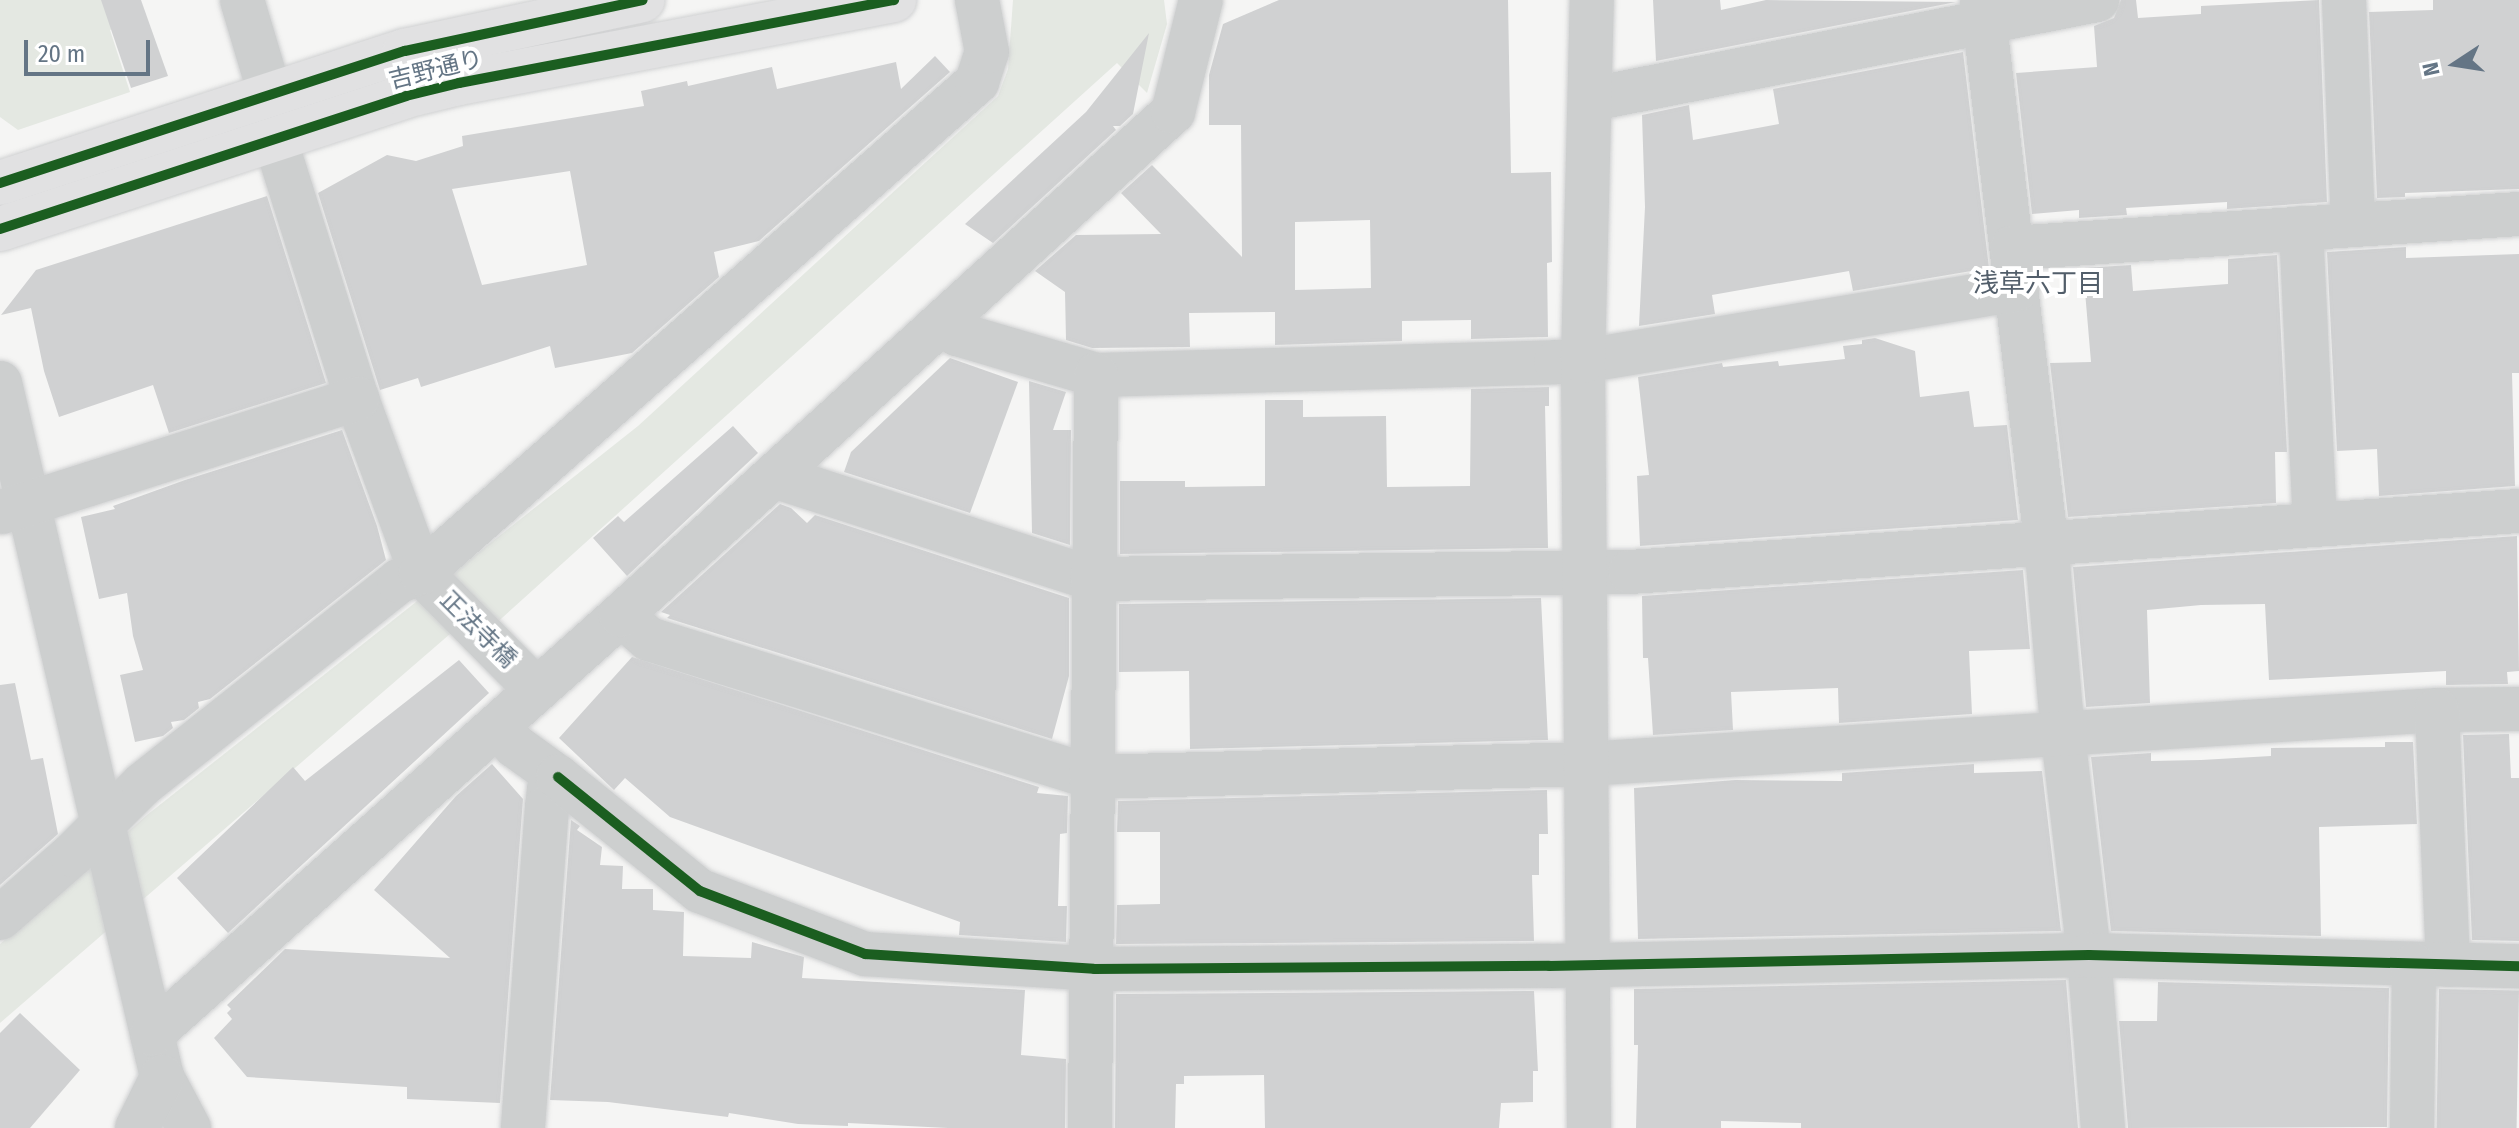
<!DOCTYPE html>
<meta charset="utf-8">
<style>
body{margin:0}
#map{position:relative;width:2519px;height:1128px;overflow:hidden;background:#f5f5f4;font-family:"Fira Sans Condensed","Noto Sans JP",sans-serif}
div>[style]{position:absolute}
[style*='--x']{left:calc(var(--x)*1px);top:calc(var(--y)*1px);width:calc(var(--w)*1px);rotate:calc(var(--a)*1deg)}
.green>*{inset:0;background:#e4e8e2}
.building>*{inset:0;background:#d0d1d2;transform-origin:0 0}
.roads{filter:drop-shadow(0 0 2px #d0d1d2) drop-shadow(0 0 2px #d0d1d2)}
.minor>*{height:44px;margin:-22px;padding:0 22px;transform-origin:22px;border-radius:22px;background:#cdcfcf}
.major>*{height:44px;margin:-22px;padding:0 22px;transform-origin:22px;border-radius:22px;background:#e1e1e2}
.cycleway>*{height:10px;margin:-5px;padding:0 5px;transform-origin:5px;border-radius:5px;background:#1b5e20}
span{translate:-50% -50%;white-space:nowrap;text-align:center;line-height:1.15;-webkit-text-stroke:8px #fff;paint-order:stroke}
.street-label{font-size:24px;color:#647585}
.neighbourhood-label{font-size:26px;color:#525e6a}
.north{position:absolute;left:2415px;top:24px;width:80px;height:80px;-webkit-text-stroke:6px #fff;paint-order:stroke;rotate:258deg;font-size:22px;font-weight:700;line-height:32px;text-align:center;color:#647585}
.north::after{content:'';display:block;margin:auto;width:28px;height:36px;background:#647585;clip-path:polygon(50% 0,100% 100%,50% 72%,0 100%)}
.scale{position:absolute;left:24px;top:40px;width:126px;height:36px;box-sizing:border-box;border:4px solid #647585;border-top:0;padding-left:10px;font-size:24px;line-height:28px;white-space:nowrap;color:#647585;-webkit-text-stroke:6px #fff;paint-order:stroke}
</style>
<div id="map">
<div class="green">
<i style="clip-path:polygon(0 0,117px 0,125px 25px,110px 30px,130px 92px,18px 130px,0 117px)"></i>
<i style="clip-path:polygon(1013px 0,1164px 0,1167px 24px,1147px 93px,1117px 63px,492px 627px,450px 634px,0 1023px,0 944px,147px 815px,638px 426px,998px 96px,1008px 69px)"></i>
</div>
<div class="building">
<i style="clip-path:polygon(101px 0,141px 0,168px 76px,131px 88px)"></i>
<i style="clip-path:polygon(evenodd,1279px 0,1508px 0,1511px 173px,1551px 172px,1552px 262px,1547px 263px,1548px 337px,1471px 339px,1471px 320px,1402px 321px,1402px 341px,1275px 345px,1275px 312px,1189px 313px,1190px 347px,1092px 348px,1066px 340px,1065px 292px,1035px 271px,1076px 235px,1161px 234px,1121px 193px,1152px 165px,1242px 257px,1241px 125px,1209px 125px,1209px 75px,1223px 24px,1279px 0,1370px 220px,1371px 288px,1295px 290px,1295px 222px,1370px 220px)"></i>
<i style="clip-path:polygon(1653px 0,1720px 0,1721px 10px,1766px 0,1956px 2px,1656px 61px)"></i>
<i style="clip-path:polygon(2121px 0,2136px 0,2138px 18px,2201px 14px,2201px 6px,2319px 0,2327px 202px,2227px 209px,2227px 202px,2126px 208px,2127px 215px,2079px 218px,2079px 210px,2032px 214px,2016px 73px,2097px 67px,2094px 26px,2114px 18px)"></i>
<i style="clip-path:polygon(2433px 0,2519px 0,2519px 189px,2405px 193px,2405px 197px,2377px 198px,2369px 12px,2433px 10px)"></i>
<i style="clip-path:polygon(1149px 33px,1133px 114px,1120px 126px,1113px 126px,1116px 130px,993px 243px,965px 224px,1086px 112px)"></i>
<i style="clip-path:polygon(1963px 52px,1989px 268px,1853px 291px,1849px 271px,1712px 295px,1715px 314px,1639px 326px,1645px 207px,1642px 115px,1689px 105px,1693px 140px,1779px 124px,1773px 89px)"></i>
<i style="clip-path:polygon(evenodd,935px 56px,950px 72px,759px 241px,714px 252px,719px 277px,632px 353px,555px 368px,550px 346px,421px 387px,418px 378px,380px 390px,318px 193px,387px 155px,416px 161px,463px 146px,462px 136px,644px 106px,641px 91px,687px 81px,688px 86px,772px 67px,777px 89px,896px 62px,901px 89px,935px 56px,570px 171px,587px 265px,482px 285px,452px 189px,570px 171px)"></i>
<i style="clip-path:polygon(267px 196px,326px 383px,169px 433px,153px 385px,59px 417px,44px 371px,31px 308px,1px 315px,36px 270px)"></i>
<i style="clip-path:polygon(2406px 247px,2406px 258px,2519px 254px,2519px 373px,2512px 373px,2515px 486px,2379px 496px,2377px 449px,2337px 451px,2327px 252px)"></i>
<i style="clip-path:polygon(2277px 255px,2287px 452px,2275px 452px,2276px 503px,2068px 517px,2050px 363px,2091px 362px,2083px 268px,2131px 265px,2133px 291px,2228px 284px,2228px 259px)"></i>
<i style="clip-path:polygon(1875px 338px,1915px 351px,1920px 397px,1969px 391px,1974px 427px,2007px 425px,2018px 520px,1640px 546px,1637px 476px,1649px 475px,1638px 377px,1722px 363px,1723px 367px,1778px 361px,1779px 366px,1845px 359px,1843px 346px,1862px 344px,1862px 340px)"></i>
<i style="clip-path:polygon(950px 358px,1018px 382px,970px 513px,844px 472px,851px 452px)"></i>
<i style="clip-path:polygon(1029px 381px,1066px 392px,1053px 430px,1071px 430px,1070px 545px,1032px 533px)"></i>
<i style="clip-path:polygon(1549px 387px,1549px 406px,1545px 406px,1548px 548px,1120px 554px,1120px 481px,1185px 481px,1185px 487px,1265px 486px,1265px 400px,1303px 400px,1303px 417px,1386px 416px,1387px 487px,1470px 486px,1471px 389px)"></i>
<i style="clip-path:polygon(733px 426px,758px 453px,627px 576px,593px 538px,618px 516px,624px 522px)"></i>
<i style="clip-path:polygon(342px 430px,377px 526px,386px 560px,210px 699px,198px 702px,199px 708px,184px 720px,171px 722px,173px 728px,163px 736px,135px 742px,120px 675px,143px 670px,133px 636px,127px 593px,99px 599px,81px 517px,115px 509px,113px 506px,185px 480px)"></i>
<i style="clip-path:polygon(780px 504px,791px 508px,807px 523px,815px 515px,1069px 598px,1069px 676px,1052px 739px,667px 618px,670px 615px,661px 612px)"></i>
<i style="clip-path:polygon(2517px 536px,2519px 671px,2507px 672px,2508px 684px,2446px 685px,2446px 671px,2269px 680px,2265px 604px,2201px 605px,2147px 610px,2150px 703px,2086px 707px,2073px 567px)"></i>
<i style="clip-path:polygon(2023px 570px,2030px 649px,1969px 651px,1972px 714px,1839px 723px,1838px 688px,1731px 692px,1733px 730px,1653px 735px,1648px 658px,1643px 658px,1642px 596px)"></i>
<i style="clip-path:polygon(1541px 598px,1548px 740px,1190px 749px,1189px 671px,1119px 672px,1119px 604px)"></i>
<i style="clip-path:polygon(632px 657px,1039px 787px,1037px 793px,1068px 796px,1067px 833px,1060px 834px,1058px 906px,1067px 906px,1066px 942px,959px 935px,960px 922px,670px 817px,625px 778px,614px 790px,559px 738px)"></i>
<i style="clip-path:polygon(459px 660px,489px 693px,228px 933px,177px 878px,293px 767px,305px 781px)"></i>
<i style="clip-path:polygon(15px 683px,31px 760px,43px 758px,58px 834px,0 885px,0 685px)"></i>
<i style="clip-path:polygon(2509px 734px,2511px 778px,2519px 778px,2519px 941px,2472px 940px,2463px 735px)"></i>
<i style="clip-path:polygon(2385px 742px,2413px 742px,2417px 824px,2319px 827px,2321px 936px,2111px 931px,2091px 757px,2151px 753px,2151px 761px,2201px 760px,2271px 756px,2271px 748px,2385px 747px)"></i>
<i style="clip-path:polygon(492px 764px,523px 799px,500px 1103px,407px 1099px,407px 1087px,247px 1077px,214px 1038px,232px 1019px,227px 1013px,231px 1009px,227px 1005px,285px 949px,450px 958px,374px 890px,456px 796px)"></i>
<i style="clip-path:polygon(1974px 764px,1974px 773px,2042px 771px,2061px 931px,1638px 939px,1634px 788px,1735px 780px,1842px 781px,1842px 773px)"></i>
<i style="clip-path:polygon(1547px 790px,1548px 834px,1539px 834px,1539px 875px,1532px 875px,1534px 941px,1116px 944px,1117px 905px,1160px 904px,1160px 832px,1117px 832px,1118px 801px)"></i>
<i style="clip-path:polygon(571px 820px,580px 826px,577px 830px,602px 847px,600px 865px,623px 866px,622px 889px,653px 889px,653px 910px,684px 912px,683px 956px,751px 958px,752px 942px,804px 957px,802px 978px,1025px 990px,1021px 1055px,1066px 1059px,1065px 1128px,948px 1128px,848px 1123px,848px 1126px,798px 1124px,729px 1113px,728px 1117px,608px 1102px,550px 1100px)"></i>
<i style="clip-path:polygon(2066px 980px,2078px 1128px,1801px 1128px,1801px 1123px,1721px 1121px,1721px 1128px,1636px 1128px,1638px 1045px,1634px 1045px,1634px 989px)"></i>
<i style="clip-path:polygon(2158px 982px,2389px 988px,2387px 1127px,2128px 1128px,2119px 1021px,2157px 1021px)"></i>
<i style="left:2439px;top:989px;width:80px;height:139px;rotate:1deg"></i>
<i style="clip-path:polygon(1534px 991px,1538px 1071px,1533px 1071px,1533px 1102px,1501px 1103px,1499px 1128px,1265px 1128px,1264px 1075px,1184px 1076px,1184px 1084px,1176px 1084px,1175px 1128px,1115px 1128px,1116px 994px)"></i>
<i style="clip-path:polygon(20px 1013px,80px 1070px,30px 1128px,0 1128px,0 1033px)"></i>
</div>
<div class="roads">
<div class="minor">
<i style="--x:242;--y:0;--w:98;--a:73.4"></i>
<i style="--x:1982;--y:0;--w:545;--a:83.25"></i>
<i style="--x:2046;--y:541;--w:196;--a:85"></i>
<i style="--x:2063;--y:736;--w:221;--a:83.2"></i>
<i style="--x:2089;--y:955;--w:174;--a:85.4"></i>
<i style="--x:2344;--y:0;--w:225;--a:87.7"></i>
<i style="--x:1592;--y:99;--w:515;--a:-11.09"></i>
<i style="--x:275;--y:139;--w:273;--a:72.5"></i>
<i style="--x:357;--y:399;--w:185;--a:69.8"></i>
<i style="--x:421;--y:573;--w:162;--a:45.3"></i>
<i style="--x:2301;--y:228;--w:296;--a:87.3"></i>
<i style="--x:2012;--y:248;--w:508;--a:-3.84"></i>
<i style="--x:945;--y:321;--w:18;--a:47"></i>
<i style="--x:957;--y:334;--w:145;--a:16.4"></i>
<i style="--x:1096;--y:375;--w:460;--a:-1.6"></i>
<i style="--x:1556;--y:362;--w:27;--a:-2"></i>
<i style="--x:1583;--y:361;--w:440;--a:-9.4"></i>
<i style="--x:0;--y:383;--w:713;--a:76.86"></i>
<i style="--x:162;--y:1077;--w:58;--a:62.1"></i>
<i style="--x:774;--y:476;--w:334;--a:17.9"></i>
<i style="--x:1092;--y:579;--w:538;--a:-0.75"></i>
<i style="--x:1630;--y:572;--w:891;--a:-3.93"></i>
<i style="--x:2;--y:512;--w:373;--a:-17.7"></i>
<i style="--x:621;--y:615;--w:37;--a:41"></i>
<i style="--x:649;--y:639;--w:463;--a:17.3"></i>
<i style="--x:1091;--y:777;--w:494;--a:-1.5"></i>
<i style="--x:1585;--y:764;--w:854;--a:-3.63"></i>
<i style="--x:2437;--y:710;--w:82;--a:-0.7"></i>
<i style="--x:2437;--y:710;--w:255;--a:87.5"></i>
<i style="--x:498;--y:726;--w:26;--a:50"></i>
<i style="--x:515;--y:746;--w:53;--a:35.8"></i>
<i style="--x:558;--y:777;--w:15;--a:127"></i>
<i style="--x:549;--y:789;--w:18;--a:96"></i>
<i style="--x:547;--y:807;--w:322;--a:94.3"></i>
<i style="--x:558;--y:777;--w:182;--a:38.8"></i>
<i style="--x:700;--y:891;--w:177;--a:20.9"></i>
<i style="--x:865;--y:954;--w:229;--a:3.7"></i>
<i style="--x:1094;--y:969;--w:455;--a:-0.4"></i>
<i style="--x:1549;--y:966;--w:540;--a:-1.17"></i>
<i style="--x:2089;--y:955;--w:430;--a:1.5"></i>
<i style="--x:0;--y:918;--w:96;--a:-41.2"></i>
<i style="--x:72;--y:855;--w:100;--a:-45"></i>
<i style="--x:143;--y:784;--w:327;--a:-38.4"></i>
<i style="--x:399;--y:581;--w:23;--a:-20"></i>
<i style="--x:421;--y:573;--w:742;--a:-41.45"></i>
<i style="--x:977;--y:82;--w:32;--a:-72"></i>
<i style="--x:987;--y:52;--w:53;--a:-100.9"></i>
<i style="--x:152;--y:1034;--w:629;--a:-41.78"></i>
<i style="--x:621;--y:615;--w:747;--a:-42.34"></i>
<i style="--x:1173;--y:112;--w:115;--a:-76"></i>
<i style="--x:137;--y:1128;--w:57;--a:-63.9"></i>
<i style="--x:1090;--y:1128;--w:753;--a:-89.54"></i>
<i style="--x:1589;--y:1128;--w:767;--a:-90.45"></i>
<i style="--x:1583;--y:361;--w:361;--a:-88.6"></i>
<i style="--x:2412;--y:1128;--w:163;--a:-89.3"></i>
</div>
<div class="major">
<i style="--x:0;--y:183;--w:426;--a:-18.1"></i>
<i style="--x:405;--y:51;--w:243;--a:-12.1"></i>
<i style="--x:0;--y:229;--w:427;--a:-18.1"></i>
<i style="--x:406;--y:96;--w:55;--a:-13.8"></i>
<i style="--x:459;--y:83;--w:443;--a:-10.8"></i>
</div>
</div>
<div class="cycleway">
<i style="--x:0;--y:183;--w:426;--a:-18.1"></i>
<i style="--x:405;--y:51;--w:243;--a:-12.1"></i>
<i style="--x:0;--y:229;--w:427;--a:-18.1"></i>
<i style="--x:406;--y:96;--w:55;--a:-13.8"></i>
<i style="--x:459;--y:83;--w:443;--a:-10.8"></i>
<i style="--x:558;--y:777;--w:182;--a:38.8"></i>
<i style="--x:700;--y:891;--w:177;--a:20.9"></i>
<i style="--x:865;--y:954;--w:229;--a:3.7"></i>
<i style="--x:1094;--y:969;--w:455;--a:-0.4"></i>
<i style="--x:1549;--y:966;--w:540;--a:-1.17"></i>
<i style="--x:2089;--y:955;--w:430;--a:1.5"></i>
</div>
<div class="street-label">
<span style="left:436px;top:70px;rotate:-14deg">吉野通り</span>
<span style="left:478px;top:630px;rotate:45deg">正法寺橋</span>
</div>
<div class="neighbourhood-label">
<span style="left:2038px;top:284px">浅草六丁目</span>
</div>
<div class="north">N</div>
<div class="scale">20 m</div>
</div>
